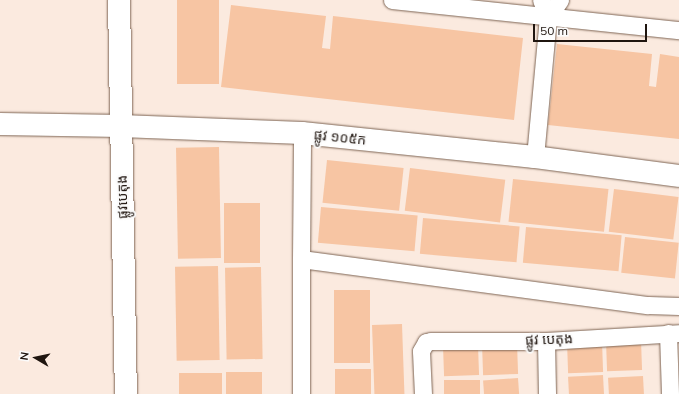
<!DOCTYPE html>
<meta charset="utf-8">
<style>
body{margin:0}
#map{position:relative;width:679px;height:394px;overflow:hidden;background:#fbeadf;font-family:Mulish,"Noto Sans Khmer",sans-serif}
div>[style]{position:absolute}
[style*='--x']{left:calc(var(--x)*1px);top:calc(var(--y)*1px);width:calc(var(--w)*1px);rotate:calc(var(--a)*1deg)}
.building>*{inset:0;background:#f7c5a3;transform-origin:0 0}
.roads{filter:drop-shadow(0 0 1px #7e6554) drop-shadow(0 0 1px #7e6554)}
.street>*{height:17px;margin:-8.5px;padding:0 8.5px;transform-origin:8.5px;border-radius:8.5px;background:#fff}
.secondary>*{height:22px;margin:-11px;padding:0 11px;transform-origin:11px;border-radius:11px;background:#fff}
span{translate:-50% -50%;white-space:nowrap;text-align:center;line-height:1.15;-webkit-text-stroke:4px #fbfbfb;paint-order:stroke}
.street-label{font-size:14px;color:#1f150f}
.north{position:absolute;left:16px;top:338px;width:40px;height:40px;-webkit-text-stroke:3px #fbfbfb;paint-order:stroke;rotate:279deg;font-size:11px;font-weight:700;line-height:16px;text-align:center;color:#1f150f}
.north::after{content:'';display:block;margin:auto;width:14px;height:18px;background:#1f150f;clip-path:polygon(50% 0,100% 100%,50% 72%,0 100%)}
.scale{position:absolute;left:533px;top:24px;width:114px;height:18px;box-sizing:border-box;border:2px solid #1f150f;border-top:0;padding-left:5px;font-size:12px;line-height:14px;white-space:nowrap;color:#1f150f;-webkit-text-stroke:3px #fbfbfb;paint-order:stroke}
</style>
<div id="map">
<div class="building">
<i style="left:177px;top:0;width:42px;height:84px"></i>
<i style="clip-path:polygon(231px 5px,326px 16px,322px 48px,330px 49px,333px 16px,523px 38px,514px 120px,221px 87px)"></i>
<i style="clip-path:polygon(557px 44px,652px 54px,649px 86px,656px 87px,660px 54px,679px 57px,679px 139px,548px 125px)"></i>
<i style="left:219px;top:147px;width:111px;height:43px;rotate:89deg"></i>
<i style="left:327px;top:160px;width:77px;height:43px;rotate:6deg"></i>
<i style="left:410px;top:168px;width:96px;height:43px;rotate:7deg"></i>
<i style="left:513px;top:179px;width:96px;height:43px;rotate:6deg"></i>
<i style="left:614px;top:189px;width:65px;height:43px;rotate:7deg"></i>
<i style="left:224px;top:203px;width:36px;height:60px"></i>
<i style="left:321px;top:207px;width:97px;height:36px;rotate:5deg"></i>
<i style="left:423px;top:218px;width:97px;height:36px;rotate:5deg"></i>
<i style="left:526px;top:227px;width:96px;height:36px;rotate:5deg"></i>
<i style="left:625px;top:237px;width:54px;height:36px;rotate:6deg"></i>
<i style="left:218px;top:266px;width:94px;height:43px;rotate:89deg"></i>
<i style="left:261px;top:267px;width:92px;height:36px;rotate:89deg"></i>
<i style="left:370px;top:290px;width:73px;height:36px;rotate:90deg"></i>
<i style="left:402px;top:324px;width:70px;height:30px;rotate:88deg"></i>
<i style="left:641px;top:340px;width:30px;height:35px;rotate:88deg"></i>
<i style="left:602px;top:341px;width:31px;height:35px;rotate:88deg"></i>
<i style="left:517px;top:343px;width:31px;height:35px;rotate:88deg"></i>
<i style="left:478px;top:345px;width:30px;height:35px;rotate:88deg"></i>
<i style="left:371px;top:369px;width:25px;height:36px;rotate:90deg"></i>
<i style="left:226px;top:372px;width:36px;height:22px"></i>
<i style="left:222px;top:373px;width:21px;height:43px;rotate:90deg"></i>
<i style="left:603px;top:375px;width:19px;height:35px;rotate:87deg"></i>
<i style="left:643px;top:376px;width:18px;height:35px;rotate:87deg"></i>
<i style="left:518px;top:378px;width:16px;height:35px;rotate:86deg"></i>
<i style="left:480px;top:380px;width:14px;height:36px;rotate:90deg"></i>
</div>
<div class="roads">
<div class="street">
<i style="--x:392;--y:0;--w:289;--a:6"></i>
<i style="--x:548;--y:17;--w:21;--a:-55"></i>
<i style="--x:535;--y:157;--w:141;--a:-84.7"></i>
<i style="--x:548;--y:17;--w:18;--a:-112"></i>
<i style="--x:301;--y:259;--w:126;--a:-89.5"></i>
<i style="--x:668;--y:333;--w:61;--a:88.1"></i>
<i style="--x:546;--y:341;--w:53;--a:88.9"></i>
<i style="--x:301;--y:394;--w:135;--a:-90"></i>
<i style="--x:301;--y:259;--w:350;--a:7.6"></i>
<i style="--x:648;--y:305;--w:31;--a:2"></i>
<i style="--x:423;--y:394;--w:43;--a:-92.7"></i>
<i style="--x:421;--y:351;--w:10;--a:-61"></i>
<i style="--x:426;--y:342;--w:5;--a:-11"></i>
<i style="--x:431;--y:341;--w:115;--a:0"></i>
<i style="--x:546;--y:341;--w:133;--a:-3.4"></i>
</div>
<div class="secondary">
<i style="--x:119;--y:0;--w:394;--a:89"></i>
<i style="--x:0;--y:124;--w:121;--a:0.9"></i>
<i style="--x:121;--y:126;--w:181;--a:2.2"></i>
<i style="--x:302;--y:133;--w:234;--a:5.9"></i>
<i style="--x:535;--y:157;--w:145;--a:7.5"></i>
</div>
</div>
<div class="street-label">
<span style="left:340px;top:137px;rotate:6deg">ផ្លូវ ១០៥ក</span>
<span style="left:122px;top:197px;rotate:-91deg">ផ្លូវបេតុង</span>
<span style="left:549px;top:339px;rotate:-2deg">ផ្លូវ បេតុង</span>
</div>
<div class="north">N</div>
<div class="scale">50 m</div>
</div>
